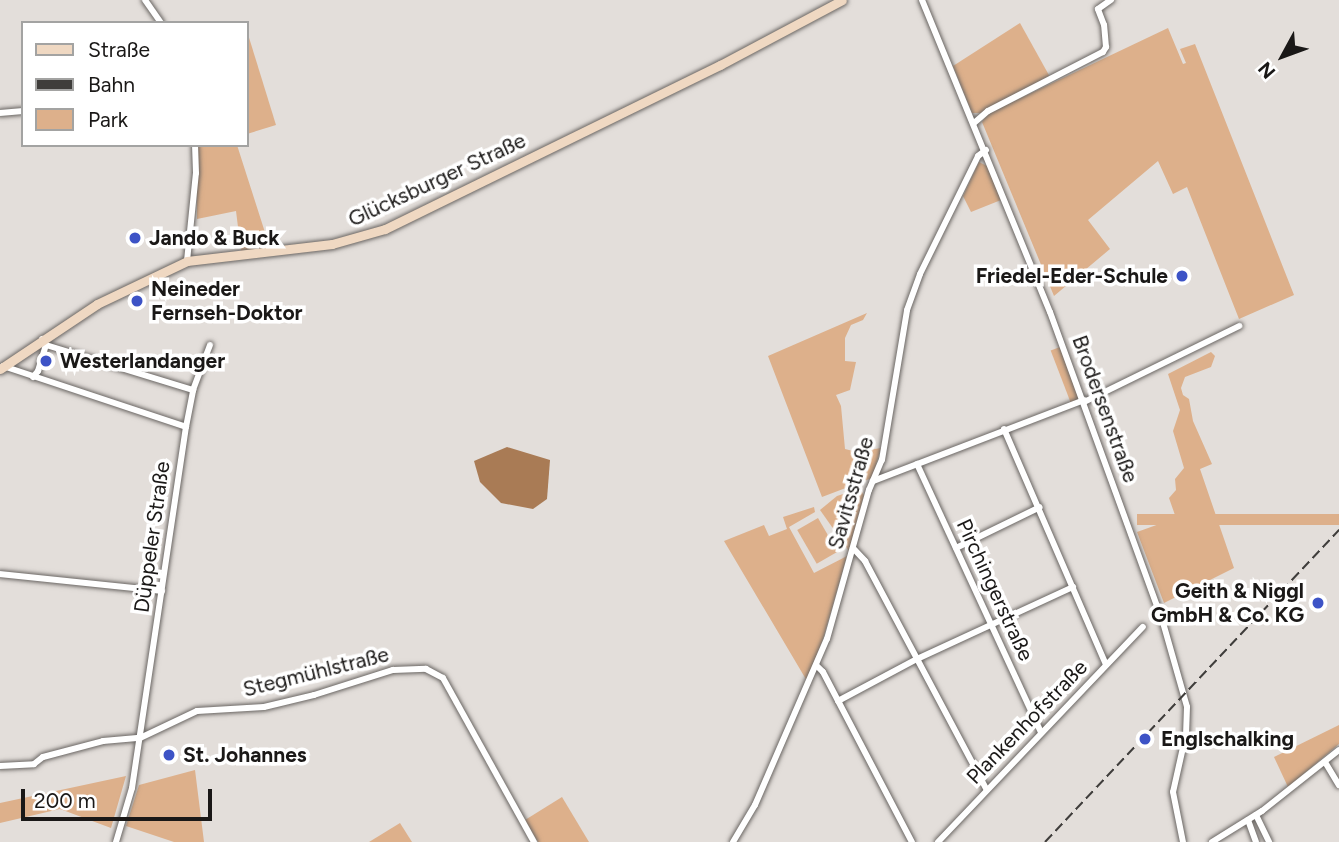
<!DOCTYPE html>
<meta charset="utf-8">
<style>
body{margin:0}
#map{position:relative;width:1339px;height:842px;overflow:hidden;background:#e3deda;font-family:Figtree,sans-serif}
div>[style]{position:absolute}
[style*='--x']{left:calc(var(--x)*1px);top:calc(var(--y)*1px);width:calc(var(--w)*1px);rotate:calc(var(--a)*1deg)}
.green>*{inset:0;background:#ddb08b;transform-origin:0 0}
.water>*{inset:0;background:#a97b55}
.roads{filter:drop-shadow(0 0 2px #6a6663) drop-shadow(0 0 2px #6a6663)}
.street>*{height:6px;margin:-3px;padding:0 3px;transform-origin:3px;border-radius:3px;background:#fff}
.secondary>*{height:9px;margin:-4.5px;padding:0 4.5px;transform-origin:4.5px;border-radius:4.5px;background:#efd8c2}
.rail>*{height:2px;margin-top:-1px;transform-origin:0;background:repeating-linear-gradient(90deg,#3f3d3b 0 10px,transparent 0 15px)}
.dots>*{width:19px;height:19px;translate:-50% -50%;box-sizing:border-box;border:4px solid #fff;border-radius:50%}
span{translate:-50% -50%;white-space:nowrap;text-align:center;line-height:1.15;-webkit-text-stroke:7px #fff;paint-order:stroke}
.street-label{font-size:21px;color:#1a1817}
.poi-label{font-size:21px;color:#1a1817;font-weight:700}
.left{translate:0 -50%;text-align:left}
.right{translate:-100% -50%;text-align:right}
.legend{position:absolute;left:21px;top:21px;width:228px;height:126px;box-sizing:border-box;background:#fff;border:2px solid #a3a3a2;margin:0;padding:9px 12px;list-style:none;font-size:21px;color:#1a1817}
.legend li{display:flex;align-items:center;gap:14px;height:35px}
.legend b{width:35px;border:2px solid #a3a3a2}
.north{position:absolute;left:1248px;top:21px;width:70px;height:70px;-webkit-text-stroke:5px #fff;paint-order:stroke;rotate:229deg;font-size:19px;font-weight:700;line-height:28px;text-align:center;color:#1a1817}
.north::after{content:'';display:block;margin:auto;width:24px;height:32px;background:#1a1817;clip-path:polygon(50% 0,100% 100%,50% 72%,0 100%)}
.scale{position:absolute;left:21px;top:789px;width:191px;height:32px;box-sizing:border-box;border:4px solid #1a1817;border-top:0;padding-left:9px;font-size:21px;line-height:24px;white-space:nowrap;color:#1a1817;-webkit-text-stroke:5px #fff;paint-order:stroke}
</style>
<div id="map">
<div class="green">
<i style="clip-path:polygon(1020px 23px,1050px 77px,982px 113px,972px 113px,953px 66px)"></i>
<i style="clip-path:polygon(1168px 28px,1183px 64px,1186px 63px,1180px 49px,1195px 44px,1294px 295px,1239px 319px,1187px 187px,1173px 194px,1158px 161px,1088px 220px,1110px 249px,1054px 296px,982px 122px,989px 113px)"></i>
<i style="clip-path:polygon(247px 31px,276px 125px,247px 134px)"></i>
<i style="clip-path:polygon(197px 145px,237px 145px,270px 248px,241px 251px,236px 211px,197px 219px)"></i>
<i style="clip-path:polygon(979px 162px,987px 166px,1001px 200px,971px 212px,963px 196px)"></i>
<i style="clip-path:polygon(867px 313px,863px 320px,851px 325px,845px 338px,845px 361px,856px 362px,850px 390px,836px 395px,841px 406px,845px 449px,857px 452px,881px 448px,872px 478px,822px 497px,768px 356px)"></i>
<i style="left:1060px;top:347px;width:56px;height:10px;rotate:69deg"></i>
<i style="clip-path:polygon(1211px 352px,1215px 356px,1211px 367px,1185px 377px,1181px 388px,1183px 395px,1189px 399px,1193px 421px,1212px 464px,1200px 469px,1234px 568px,1164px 603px,1137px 532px,1176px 518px,1169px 498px,1176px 490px,1175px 479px,1184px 468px,1173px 431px,1180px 410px,1168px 374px)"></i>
<i style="clip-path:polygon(855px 490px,861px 490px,864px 495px,849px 551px,820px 510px,837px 496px)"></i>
<i style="clip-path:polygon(814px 507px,815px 512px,789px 527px,814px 573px,847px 556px,823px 639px,807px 681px,724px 541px,764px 525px,769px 536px,787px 529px,783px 517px)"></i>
<i style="left:1339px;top:514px;width:11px;height:202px;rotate:90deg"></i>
<i style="left:818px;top:518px;width:39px;height:24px;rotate:60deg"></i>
<i style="clip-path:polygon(1339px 725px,1339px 744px,1288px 787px,1274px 757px)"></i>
<i style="clip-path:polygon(195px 770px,204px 842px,174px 842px,126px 826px,139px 785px)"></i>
<i style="clip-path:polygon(126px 776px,111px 828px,60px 809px,0 823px,0 803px)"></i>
<i style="clip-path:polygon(562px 797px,589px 842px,538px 842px,525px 820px)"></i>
<i style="clip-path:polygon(400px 823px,412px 842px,369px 842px)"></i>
</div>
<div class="water">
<i style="clip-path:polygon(507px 447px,550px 460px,547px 499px,533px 509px,501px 503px,480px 482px,474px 461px)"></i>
</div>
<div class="roads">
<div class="street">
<i style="--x:145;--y:0;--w:28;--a:55"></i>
<i style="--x:922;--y:0;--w:337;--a:67.7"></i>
<i style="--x:1050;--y:312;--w:327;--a:70"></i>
<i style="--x:1162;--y:619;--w:91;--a:74.1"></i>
<i style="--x:1187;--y:707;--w:27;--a:92"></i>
<i style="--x:1186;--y:734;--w:59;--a:102.6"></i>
<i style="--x:1173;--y:792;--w:51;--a:78.7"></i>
<i style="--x:0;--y:113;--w:23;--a:-5"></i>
<i style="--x:974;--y:123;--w:18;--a:-41"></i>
<i style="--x:988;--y:111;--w:129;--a:-27.2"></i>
<i style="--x:1103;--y:52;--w:6;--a:-59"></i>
<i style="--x:1106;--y:47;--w:22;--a:-95"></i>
<i style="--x:1104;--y:25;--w:17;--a:-111"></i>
<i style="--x:1098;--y:9;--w:16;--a:-35"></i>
<i style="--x:187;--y:261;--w:88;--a:-84.2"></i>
<i style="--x:196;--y:173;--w:28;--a:-92"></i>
<i style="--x:42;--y:339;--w:7;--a:56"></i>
<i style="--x:46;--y:345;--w:154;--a:17"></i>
<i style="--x:3;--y:366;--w:193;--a:18.4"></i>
<i style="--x:33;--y:377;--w:8;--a:-50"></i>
<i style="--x:38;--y:371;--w:27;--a:-73"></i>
<i style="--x:1084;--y:402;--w:173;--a:-26.1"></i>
<i style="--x:1004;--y:429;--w:257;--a:66.6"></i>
<i style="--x:917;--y:464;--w:295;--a:65.2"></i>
<i style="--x:873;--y:481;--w:226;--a:-21"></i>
<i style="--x:853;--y:548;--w:18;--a:47"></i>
<i style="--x:865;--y:561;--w:259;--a:62"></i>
<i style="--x:956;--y:548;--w:93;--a:-26"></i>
<i style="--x:0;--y:574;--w:163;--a:6"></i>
<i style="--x:817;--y:666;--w:8;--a:45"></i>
<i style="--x:823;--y:672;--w:192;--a:62.4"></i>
<i style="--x:838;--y:701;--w:89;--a:-28"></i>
<i style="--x:917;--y:659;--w:172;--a:-24.8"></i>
<i style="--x:1325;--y:762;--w:27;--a:59"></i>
<i style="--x:0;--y:766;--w:34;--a:-3"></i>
<i style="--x:34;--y:764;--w:11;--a:-38"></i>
<i style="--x:43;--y:757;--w:62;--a:-14.9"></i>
<i style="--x:103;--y:741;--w:37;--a:-5"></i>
<i style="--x:140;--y:738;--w:63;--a:-25.3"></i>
<i style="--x:197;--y:711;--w:67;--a:-3.4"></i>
<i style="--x:264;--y:707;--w:51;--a:-13.5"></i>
<i style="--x:314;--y:695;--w:83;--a:-17.6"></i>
<i style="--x:393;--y:670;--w:33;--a:-2"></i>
<i style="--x:426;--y:669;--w:19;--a:28"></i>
<i style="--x:443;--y:678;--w:188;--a:61"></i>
<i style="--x:1256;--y:815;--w:30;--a:64"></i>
<i style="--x:1248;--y:820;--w:23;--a:70"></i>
<i style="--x:116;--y:842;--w:56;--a:-73.5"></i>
<i style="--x:132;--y:788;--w:365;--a:-81.5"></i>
<i style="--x:186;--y:427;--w:38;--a:-79"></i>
<i style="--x:193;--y:390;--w:48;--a:-69.3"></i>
<i style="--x:733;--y:842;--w:43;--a:-59.3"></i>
<i style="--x:755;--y:805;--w:181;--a:-66.6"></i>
<i style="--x:827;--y:639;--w:155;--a:-74.3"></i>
<i style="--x:869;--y:490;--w:33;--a:-67"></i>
<i style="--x:882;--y:460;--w:152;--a:-80.5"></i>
<i style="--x:907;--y:310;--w:38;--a:-70"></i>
<i style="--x:920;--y:274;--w:131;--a:-63.8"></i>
<i style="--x:978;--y:156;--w:10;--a:-37"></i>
<i style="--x:938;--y:842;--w:297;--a:-46.4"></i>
<i style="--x:1212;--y:842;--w:59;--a:-31.8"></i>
<i style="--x:1262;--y:811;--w:98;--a:-38.4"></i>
</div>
<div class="secondary">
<i style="--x:0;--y:369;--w:117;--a:-33.8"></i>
<i style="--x:97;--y:304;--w:100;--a:-25.5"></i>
<i style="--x:187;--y:261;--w:146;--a:-6.7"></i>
<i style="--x:332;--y:244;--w:55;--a:-15.8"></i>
<i style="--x:385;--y:229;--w:373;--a:-26.1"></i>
<i style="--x:720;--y:65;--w:138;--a:-28"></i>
</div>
</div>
<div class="rail">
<i style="--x:1045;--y:842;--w:429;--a:-46.7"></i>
</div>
<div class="dots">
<i style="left:135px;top:238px;background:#3d53c6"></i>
<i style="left:1182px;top:276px;background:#3d53c6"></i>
<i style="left:137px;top:301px;background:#3d53c6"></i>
<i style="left:46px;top:361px;background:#3d53c6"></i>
<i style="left:1318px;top:603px;background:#3d53c6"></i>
<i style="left:1145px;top:739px;background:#3d53c6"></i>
<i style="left:169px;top:755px;background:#3d53c6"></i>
</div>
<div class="street-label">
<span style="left:437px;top:180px;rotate:-25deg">Glücksburger Straße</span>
<span style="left:1105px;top:409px;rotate:70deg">Brodersenstraße</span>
<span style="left:851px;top:493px;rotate:-74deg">Savitsstraße</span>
<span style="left:152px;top:537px;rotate:-82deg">Düppeler Straße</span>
<span style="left:995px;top:590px;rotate:65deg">Pirchingerstraße</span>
<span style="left:316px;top:672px;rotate:-14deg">Stegmühlstraße</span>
<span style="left:1027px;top:722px;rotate:-46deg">Plankenhofstraße</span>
</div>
<div class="poi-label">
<span class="left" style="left:149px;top:238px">Jando &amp; Buck</span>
<span class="right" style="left:1168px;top:276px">Friedel-Eder-Schule</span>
<span class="left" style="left:151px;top:301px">Neineder<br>Fernseh-Doktor</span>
<span class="left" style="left:60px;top:361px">Westerlandanger</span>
<span class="right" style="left:1304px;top:603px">Geith &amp; Niggl<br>GmbH &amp; Co. KG</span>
<span class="left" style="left:1161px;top:739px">Englschalking</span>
<span class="left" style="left:183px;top:755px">St. Johannes</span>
</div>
<ul class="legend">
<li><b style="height:9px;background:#efd8c2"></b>Straße</li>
<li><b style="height:9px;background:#3f3d3b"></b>Bahn</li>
<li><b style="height:19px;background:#ddb08b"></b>Park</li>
</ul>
<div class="north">N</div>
<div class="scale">200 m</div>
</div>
